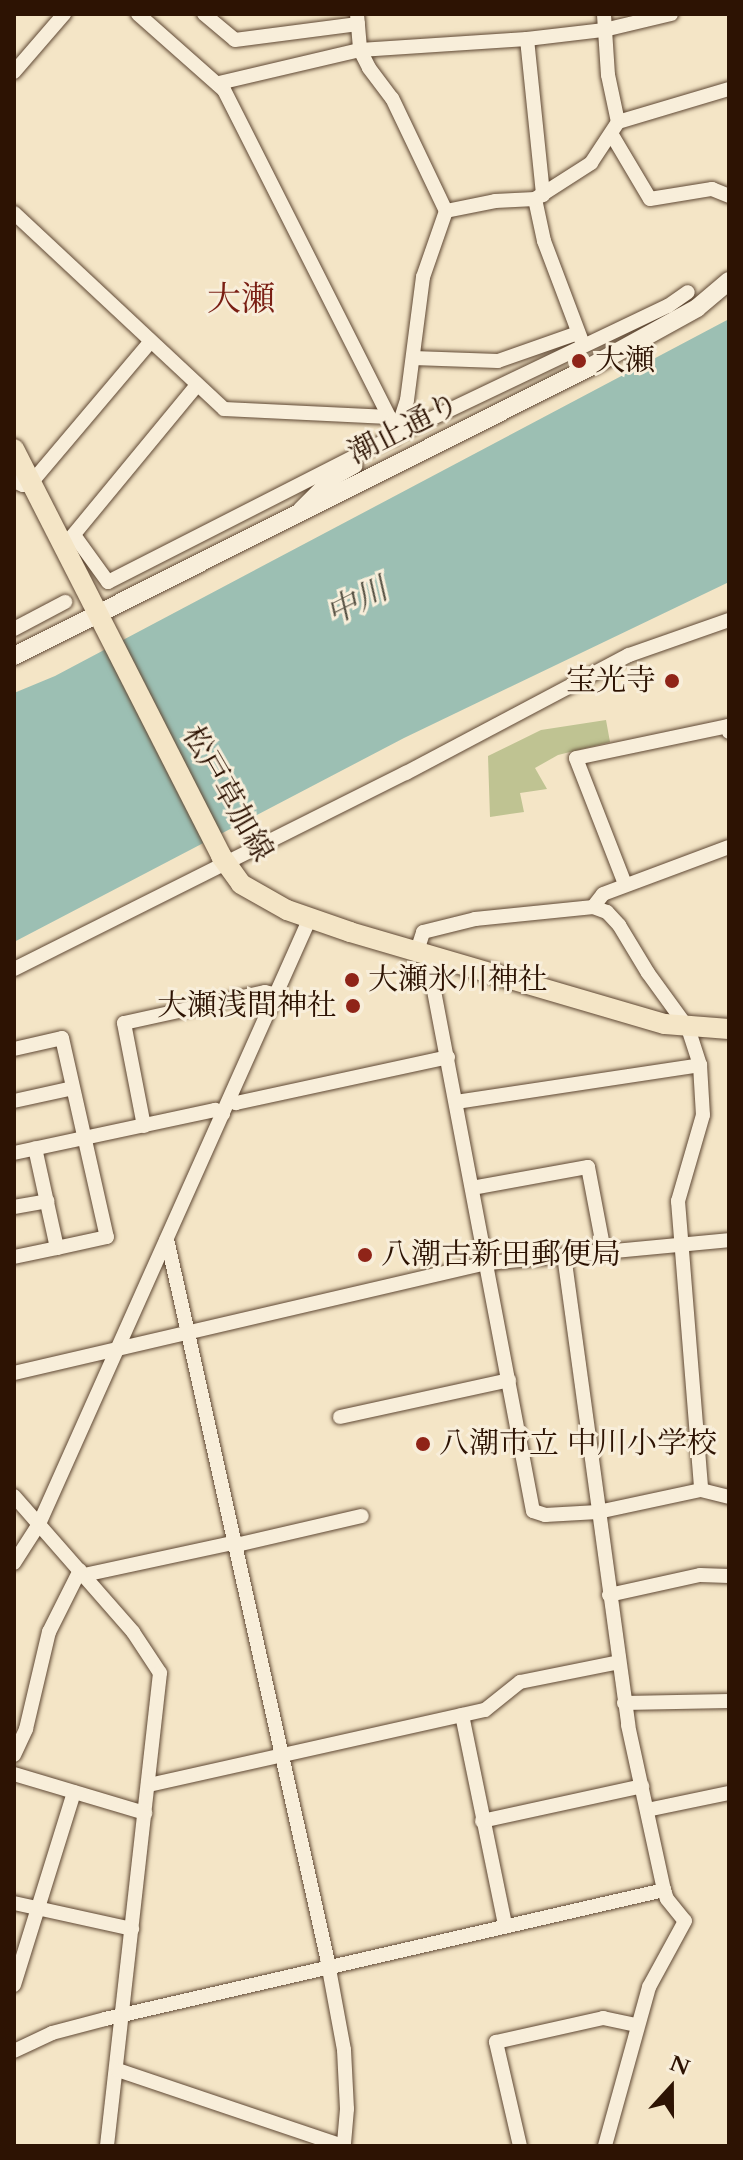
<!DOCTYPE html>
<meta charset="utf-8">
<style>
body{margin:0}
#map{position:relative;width:743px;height:2160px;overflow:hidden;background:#f4e5c6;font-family:Cardo,"Noto Serif JP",serif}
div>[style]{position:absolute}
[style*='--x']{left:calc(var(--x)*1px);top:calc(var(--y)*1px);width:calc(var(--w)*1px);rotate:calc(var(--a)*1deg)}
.green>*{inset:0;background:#bfc392}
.water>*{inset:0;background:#9cbfb3}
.roads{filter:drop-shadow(0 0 2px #5f4834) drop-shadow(0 0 2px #5f4834)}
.street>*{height:14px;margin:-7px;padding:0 7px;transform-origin:7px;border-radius:7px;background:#f8eeda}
.secondary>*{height:18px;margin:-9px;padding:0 9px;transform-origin:9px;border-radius:9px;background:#f8eeda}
.primary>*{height:20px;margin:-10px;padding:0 10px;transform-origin:10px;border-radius:10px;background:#f4e5c6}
.dots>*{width:22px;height:22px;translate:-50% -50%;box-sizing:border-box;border:4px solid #f8eeda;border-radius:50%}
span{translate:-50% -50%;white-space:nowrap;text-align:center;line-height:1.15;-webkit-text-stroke:6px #f8eeda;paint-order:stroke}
.poi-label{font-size:30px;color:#2d1303}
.left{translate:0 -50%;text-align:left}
.right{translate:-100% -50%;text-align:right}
.street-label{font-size:30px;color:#2d1303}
.water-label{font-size:32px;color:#544f41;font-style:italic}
.quarter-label{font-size:34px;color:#7a1f14}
.frame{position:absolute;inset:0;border:16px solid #2d1303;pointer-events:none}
.north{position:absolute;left:631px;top:2048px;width:80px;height:80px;-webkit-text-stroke:6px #f8eeda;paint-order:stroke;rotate:21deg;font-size:22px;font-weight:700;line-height:32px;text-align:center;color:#2d1303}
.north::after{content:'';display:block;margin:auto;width:28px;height:36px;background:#2d1303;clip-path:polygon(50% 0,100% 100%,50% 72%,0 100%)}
</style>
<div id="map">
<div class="green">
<i style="clip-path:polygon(606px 720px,610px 742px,558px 755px,535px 768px,547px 789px,520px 793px,524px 812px,490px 817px,488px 756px,541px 730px)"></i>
</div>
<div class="water">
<i style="clip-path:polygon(729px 319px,729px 582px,404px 738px,14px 942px,14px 693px,55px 676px)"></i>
</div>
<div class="roads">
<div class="street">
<i style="--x:138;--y:14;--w:115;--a:41.5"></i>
<i style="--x:224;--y:90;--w:366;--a:63.2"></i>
<i style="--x:204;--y:14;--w:40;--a:40"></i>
<i style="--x:235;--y:40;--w:124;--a:-7.4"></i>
<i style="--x:357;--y:14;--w:36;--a:85"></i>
<i style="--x:360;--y:50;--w:20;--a:63"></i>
<i style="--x:369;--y:68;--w:38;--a:53"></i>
<i style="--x:392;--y:98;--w:125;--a:64.5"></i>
<i style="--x:446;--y:211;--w:70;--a:109.2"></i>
<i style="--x:423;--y:277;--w:124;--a:97.4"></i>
<i style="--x:407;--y:400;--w:40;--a:108"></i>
<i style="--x:527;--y:39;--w:157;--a:84.1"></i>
<i style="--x:14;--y:72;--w:77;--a:-49.2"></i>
<i style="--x:219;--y:83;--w:145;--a:-13.2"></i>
<i style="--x:360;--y:50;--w:167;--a:-3.8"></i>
<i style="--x:527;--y:39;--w:78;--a:-6.7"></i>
<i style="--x:604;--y:30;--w:69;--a:-13.4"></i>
<i style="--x:618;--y:122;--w:116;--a:-16.6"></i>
<i style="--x:612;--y:135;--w:74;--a:59.3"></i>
<i style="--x:650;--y:199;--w:63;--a:-9.2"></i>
<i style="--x:712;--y:189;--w:18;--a:22"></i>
<i style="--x:535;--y:199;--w:43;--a:77.9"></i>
<i style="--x:544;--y:241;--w:105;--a:69.3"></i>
<i style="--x:446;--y:211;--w:50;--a:-11.5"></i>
<i style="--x:495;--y:201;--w:40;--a:-2.9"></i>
<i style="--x:535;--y:199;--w:67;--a:-32.7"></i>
<i style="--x:591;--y:163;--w:49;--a:-56.6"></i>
<i style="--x:618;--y:122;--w:48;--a:-102"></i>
<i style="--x:608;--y:75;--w:61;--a:-93.8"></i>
<i style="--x:14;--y:213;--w:287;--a:43"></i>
<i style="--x:224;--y:409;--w:165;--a:2.8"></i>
<i style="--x:389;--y:417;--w:7;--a:45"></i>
<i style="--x:413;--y:358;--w:85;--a:2"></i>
<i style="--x:498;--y:361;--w:85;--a:-19.3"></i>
<i style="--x:14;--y:481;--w:10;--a:24"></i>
<i style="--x:23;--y:485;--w:8;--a:-14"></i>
<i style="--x:31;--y:483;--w:185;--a:-49.8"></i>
<i style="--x:300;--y:509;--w:37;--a:-45"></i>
<i style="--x:326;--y:483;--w:34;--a:-30"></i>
<i style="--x:74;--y:535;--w:58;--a:54.1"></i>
<i style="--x:108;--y:582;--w:324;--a:-27"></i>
<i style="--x:397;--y:435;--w:300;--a:-25.5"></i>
<i style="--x:668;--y:306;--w:24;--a:-35"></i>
<i style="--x:70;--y:539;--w:200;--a:-50.5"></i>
<i style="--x:14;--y:629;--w:58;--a:-27.9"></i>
<i style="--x:625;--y:884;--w:135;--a:-111.3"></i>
<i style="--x:576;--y:758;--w:155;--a:-11.9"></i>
<i style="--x:728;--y:726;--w:6;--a:81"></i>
<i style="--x:593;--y:907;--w:16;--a:-52"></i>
<i style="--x:603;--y:894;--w:134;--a:-20.5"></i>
<i style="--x:417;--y:951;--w:20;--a:-72"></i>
<i style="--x:423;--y:932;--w:54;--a:-14"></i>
<i style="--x:475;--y:919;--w:119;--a:-5.8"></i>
<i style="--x:593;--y:907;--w:15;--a:20"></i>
<i style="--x:607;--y:912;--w:18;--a:47"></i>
<i style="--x:619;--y:925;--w:56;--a:58.9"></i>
<i style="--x:648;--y:973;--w:68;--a:54"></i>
<i style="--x:688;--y:1028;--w:39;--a:72"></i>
<i style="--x:700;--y:1065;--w:50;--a:86.6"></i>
<i style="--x:703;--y:1115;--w:90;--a:106.2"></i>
<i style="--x:678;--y:1201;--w:290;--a:85.4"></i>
<i style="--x:427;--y:954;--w:567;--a:79.23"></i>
<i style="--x:533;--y:1511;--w:13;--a:18"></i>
<i style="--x:545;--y:1515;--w:53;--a:-3.2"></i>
<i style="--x:598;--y:1512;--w:105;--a:-12.1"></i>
<i style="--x:701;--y:1490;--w:29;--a:14"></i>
<i style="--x:14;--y:969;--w:438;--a:-26.6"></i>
<i style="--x:406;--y:773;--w:252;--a:-27.9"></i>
<i style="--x:629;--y:655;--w:106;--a:-19.3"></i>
<i style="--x:14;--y:1049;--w:49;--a:-12.9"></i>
<i style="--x:62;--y:1038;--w:204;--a:77.3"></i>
<i style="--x:107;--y:1237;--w:51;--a:167.6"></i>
<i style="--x:230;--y:1100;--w:7;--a:27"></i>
<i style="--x:236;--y:1103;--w:217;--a:-12.2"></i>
<i style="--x:14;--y:1101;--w:60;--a:-12.4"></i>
<i style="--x:456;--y:1102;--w:247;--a:-8.6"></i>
<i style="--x:144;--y:1126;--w:105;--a:-101"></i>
<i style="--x:124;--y:1023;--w:144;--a:-12.4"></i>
<i style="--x:265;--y:992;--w:11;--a:15"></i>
<i style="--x:14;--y:1153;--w:206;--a:-12.1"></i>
<i style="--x:215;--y:1110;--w:9;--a:27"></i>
<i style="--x:472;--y:1188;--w:118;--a:-10.3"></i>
<i style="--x:588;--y:1167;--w:86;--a:79.2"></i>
<i style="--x:14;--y:1207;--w:34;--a:-10"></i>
<i style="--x:167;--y:1239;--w:737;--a:77.45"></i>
<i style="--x:327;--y:1958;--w:94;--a:79.5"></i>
<i style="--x:344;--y:2050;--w:59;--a:87.1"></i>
<i style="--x:347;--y:2109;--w:37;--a:95"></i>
<i style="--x:564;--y:1255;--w:474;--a:82.2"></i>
<i style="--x:628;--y:1725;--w:169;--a:77.7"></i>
<i style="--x:664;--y:1890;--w:9;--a:72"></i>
<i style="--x:667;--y:1899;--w:28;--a:51"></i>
<i style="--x:685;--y:1921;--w:75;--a:118.6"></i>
<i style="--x:649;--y:1987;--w:165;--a:105.5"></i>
<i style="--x:14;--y:1257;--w:44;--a:-11.8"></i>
<i style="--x:57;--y:1248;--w:102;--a:-102.4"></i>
<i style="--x:14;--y:1373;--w:486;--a:-13.1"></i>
<i style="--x:487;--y:1263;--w:243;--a:-5.4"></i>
<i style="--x:340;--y:1417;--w:173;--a:-12.3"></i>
<i style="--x:14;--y:1496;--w:181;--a:48.8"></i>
<i style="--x:133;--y:1632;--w:49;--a:56.6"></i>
<i style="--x:160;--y:1673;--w:476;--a:96.4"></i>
<i style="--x:236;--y:1545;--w:129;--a:-13"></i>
<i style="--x:14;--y:1563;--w:46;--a:-57.3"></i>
<i style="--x:39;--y:1524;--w:662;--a:-65.91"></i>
<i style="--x:84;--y:1575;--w:156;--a:-12.2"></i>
<i style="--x:609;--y:1595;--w:93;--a:-12.4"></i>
<i style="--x:700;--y:1575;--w:29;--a:2"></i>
<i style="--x:624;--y:1703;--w:105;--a:-1.1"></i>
<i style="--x:462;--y:1715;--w:213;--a:78.4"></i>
<i style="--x:14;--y:1755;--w:29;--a:-65"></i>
<i style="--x:26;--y:1729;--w:100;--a:-76.7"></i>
<i style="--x:49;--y:1632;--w:69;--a:-63.4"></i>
<i style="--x:14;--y:1774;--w:137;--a:16.6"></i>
<i style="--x:149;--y:1785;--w:344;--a:-12.6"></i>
<i style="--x:485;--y:1710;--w:45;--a:-38.7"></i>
<i style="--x:520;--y:1682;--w:101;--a:-11.4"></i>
<i style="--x:647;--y:1810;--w:84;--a:-11.7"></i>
<i style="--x:482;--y:1821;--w:164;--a:-12.3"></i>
<i style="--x:14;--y:1903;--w:121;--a:12.4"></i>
<i style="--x:14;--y:1985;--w:202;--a:-72.7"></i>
<i style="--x:14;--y:2051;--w:42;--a:-25.3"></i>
<i style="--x:52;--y:2033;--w:55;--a:-14.8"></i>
<i style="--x:105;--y:2019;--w:574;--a:-12.99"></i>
<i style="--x:118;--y:2070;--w:237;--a:18.7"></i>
<i style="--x:520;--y:2146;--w:107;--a:-103"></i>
<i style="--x:496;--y:2042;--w:110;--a:-12.6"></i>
<i style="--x:603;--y:2018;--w:35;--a:12"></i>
</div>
<div class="secondary">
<i style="--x:14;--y:656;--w:647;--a:-26.64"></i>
<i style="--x:592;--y:366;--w:120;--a:-28.9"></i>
<i style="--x:697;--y:308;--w:42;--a:-40.2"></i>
</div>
<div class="primary">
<i style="--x:14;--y:449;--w:457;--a:63"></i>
<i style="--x:221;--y:856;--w:34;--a:54"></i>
<i style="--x:241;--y:884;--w:53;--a:29.5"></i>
<i style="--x:287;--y:910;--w:67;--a:19.2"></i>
<i style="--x:350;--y:932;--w:328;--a:16.3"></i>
<i style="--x:665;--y:1024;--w:64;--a:4.5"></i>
</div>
</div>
<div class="dots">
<i style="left:579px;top:361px;background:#8f2418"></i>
<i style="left:672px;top:681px;background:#8f2418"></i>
<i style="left:352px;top:980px;background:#8f2418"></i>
<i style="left:353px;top:1006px;background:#8f2418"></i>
<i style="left:365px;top:1255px;background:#8f2418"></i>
<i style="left:423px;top:1444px;background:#8f2418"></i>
</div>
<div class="poi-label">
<span class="left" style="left:595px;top:361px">大瀬</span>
<span class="right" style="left:656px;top:681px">宝光寺</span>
<span class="left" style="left:368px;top:980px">大瀬氷川神社</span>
<span class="right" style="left:337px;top:1006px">大瀬浅間神社</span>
<span class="left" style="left:381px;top:1255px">八潮古新田郵便局</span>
<span class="left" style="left:439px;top:1444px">八潮市立 中川小学校</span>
</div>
<div class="street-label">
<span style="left:404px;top:429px;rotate:-27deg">潮止通り</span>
<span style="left:227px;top:794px;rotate:60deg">松戸草加線</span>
</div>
<div class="water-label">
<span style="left:357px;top:602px;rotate:-27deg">中川</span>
</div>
<div class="quarter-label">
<span style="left:241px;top:300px">大瀬</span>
</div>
<div class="frame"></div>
<div class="north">N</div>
</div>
